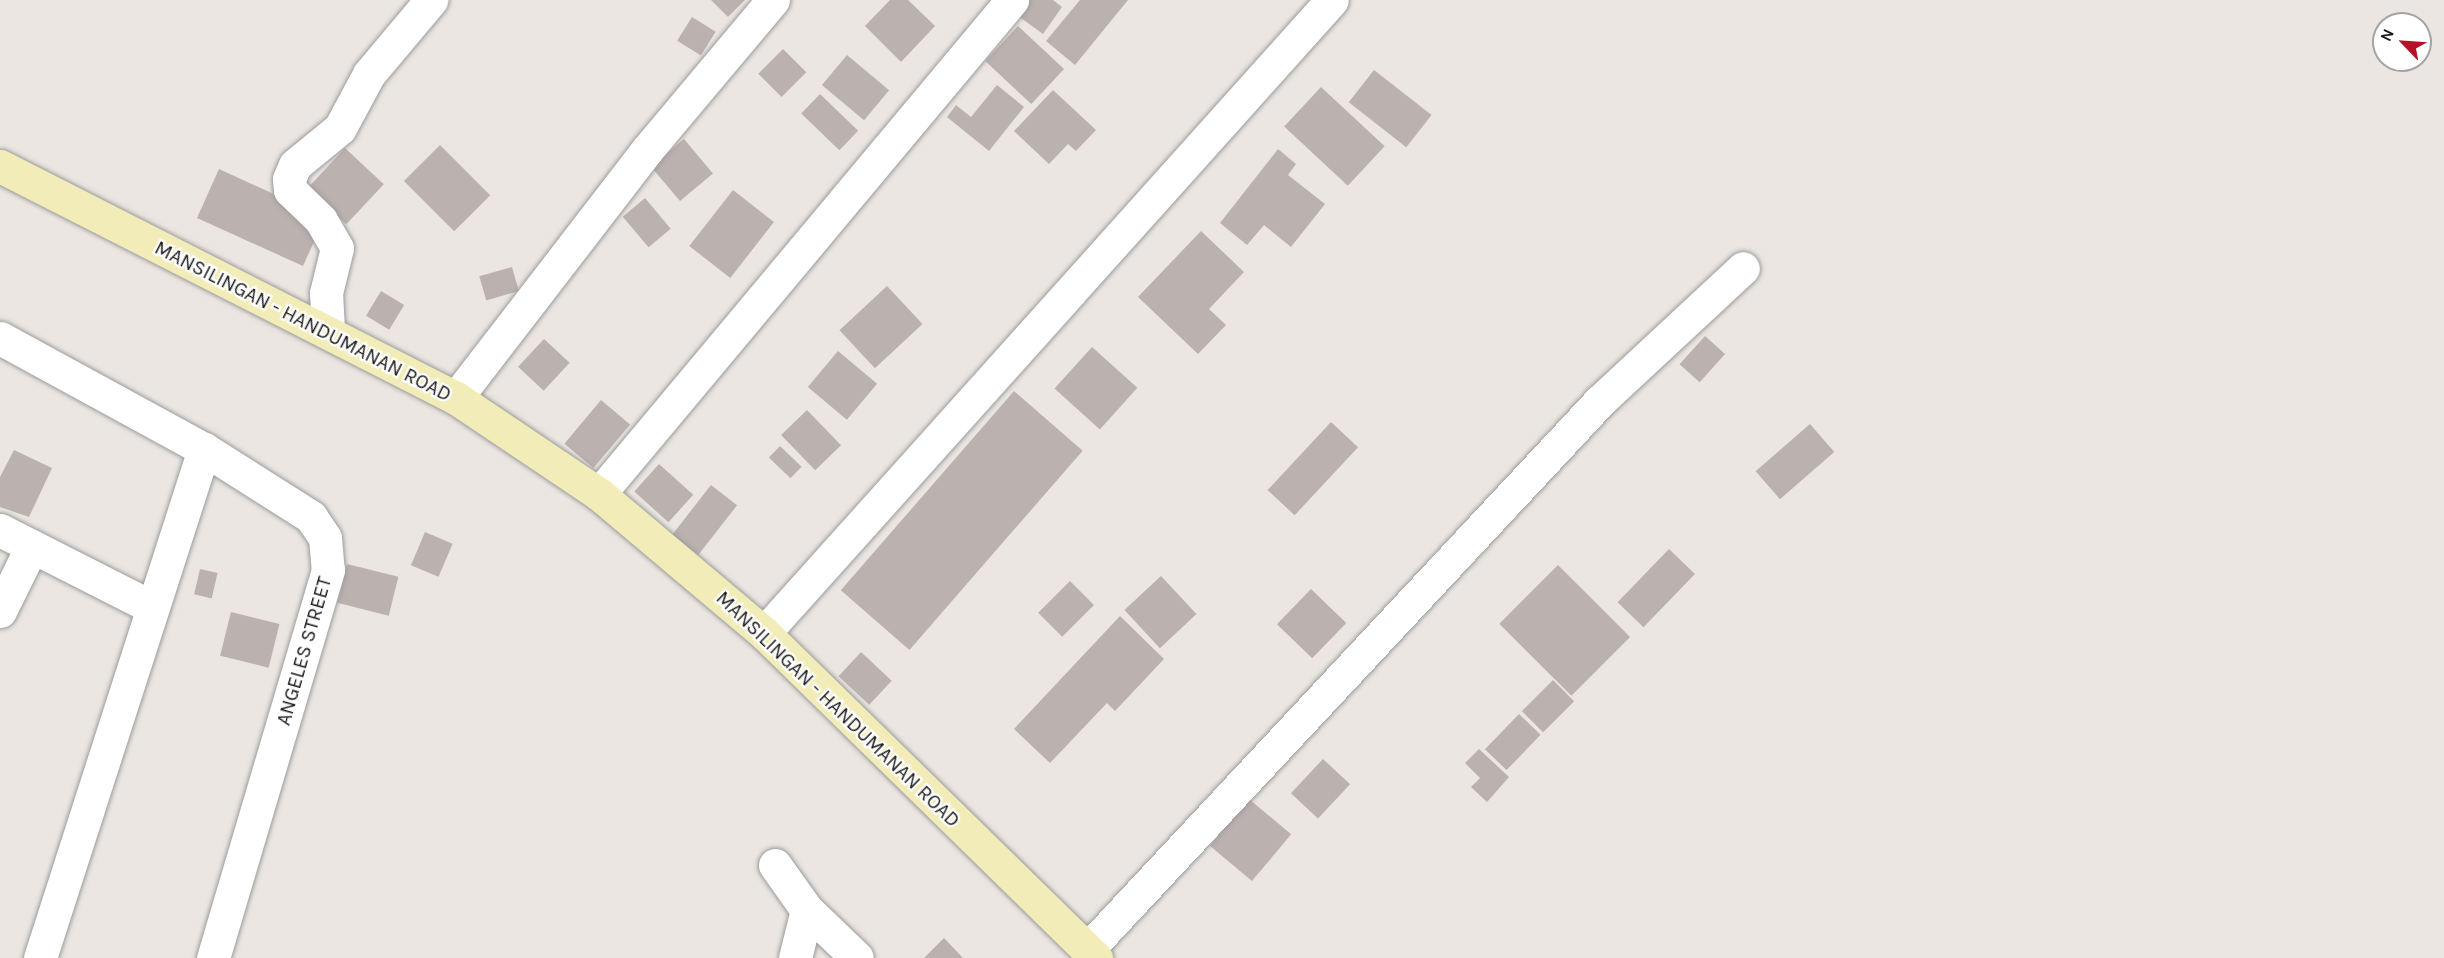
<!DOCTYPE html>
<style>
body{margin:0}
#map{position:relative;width:2444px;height:958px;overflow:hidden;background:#ebe6e1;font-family:Karla,sans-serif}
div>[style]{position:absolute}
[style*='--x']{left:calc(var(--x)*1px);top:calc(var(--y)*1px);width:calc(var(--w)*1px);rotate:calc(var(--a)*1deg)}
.building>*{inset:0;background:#bbb1ae;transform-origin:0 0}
.roads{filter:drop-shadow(0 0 2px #9c9c9c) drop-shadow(0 0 2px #9c9c9c)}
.street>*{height:33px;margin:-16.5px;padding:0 16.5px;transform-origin:16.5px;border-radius:16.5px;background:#fff}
.secondary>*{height:33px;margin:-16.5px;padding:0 16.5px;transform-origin:16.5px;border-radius:16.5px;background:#f2edb8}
span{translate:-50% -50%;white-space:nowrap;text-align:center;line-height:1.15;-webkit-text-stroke:4.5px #fff;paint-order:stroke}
.street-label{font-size:20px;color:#1b1b1b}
.north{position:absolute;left:2372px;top:12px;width:60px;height:60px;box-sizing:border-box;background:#fff;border:2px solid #a4a4a4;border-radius:50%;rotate:295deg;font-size:16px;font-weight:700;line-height:24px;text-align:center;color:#1b1b1b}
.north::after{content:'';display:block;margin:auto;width:21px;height:27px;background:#b31228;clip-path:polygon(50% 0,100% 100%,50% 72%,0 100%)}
</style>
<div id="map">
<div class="building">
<i style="clip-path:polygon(711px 0,745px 0,728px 17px)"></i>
<i style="clip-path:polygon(890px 0,908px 0,935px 26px,901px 62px,865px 26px)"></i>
<i style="clip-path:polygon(1023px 0,1053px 0,1062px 7px,1043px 34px,1014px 13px)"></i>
<i style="clip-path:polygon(1080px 0,1128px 0,1075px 65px,1046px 41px)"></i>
<i style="left:692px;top:17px;width:28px;height:28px;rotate:32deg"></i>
<i style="left:1018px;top:26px;width:63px;height:48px;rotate:43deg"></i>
<i style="left:783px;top:49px;width:33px;height:35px;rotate:45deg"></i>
<i style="left:847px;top:55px;width:55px;height:39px;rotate:40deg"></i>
<i style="left:1374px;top:70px;width:73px;height:41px;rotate:38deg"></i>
<i style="clip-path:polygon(997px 85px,1024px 107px,989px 151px,947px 117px,956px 105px,971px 117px)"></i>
<i style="left:1321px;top:87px;width:87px;height:54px;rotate:43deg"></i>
<i style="clip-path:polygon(1053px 90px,1096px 130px,1076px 151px,1068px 144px,1049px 164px,1014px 131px)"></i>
<i style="left:820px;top:94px;width:53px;height:27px;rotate:44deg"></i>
<i style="left:684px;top:139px;width:45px;height:43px;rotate:50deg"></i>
<i style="left:440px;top:145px;width:71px;height:51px;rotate:45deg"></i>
<i style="left:345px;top:148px;width:53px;height:55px;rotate:43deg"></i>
<i style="clip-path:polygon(1278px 149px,1296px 164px,1288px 175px,1325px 204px,1291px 247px,1264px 225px,1247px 245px,1220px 223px)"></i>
<i style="clip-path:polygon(219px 169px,276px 195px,317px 235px,303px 266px,197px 218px)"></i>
<i style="left:733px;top:190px;width:52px;height:71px;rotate:38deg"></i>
<i style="left:645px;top:198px;width:40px;height:29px;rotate:50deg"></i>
<i style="clip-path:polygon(1201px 231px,1244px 272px,1209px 309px,1226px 325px,1198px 354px,1138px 297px)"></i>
<i style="left:512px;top:267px;width:25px;height:34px;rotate:74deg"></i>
<i style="left:887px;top:286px;width:52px;height:65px;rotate:47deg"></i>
<i style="left:381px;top:291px;width:27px;height:29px;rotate:31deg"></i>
<i style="left:1705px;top:336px;width:27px;height:38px;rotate:42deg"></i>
<i style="left:544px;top:339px;width:35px;height:38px;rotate:43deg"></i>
<i style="left:1092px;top:347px;width:61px;height:56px;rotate:42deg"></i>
<i style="left:838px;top:351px;width:51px;height:47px;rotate:40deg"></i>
<i style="left:1014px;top:391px;width:91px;height:264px;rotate:41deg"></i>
<i style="left:601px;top:400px;width:38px;height:57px;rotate:40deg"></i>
<i style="left:807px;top:410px;width:49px;height:36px;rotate:46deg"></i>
<i style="left:1331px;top:422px;width:37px;height:93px;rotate:43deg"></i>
<i style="left:1810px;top:424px;width:37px;height:72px;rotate:49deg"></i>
<i style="left:780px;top:446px;width:30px;height:16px;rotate:44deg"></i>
<i style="clip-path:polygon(14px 450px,52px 468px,29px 517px,0 507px,0 477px)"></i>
<i style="left:659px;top:464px;width:46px;height:37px;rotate:42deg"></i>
<i style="left:711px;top:485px;width:33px;height:63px;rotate:38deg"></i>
<i style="left:425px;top:532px;width:30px;height:36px;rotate:23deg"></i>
<i style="left:1669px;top:549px;width:36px;height:74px;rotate:44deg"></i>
<i style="left:347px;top:564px;width:53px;height:40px;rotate:14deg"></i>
<i style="left:1558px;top:565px;width:102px;height:83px;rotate:45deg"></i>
<i style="left:200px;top:569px;width:18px;height:26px;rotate:13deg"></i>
<i style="left:1161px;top:576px;width:52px;height:50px;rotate:47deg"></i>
<i style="left:1070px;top:581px;width:34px;height:45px;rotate:45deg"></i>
<i style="left:1311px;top:589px;width:49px;height:49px;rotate:44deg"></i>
<i style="left:231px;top:612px;width:50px;height:45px;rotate:14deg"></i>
<i style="clip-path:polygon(1120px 616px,1164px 659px,1115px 711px,1107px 703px,1050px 763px,1014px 729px)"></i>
<i style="left:861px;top:652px;width:42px;height:33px;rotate:43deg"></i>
<i style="left:1553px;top:680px;width:30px;height:44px;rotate:45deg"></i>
<i style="left:1519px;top:714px;width:30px;height:49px;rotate:44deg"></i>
<i style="clip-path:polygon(1479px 749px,1509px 777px,1487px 802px,1471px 787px,1480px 778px,1465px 763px)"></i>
<i style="left:1323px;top:759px;width:37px;height:47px;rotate:43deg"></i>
<i style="left:1249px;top:799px;width:55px;height:61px;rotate:40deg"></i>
<i style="clip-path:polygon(944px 938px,963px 958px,924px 958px)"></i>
</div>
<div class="roads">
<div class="street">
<i style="--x:328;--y:330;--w:37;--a:-93"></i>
<i style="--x:326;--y:293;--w:46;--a:-76.3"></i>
<i style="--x:337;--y:248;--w:32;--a:-120"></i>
<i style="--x:321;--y:220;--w:43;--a:-135.9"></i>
<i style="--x:290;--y:190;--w:11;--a:-95"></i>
<i style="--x:289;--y:179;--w:15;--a:-67"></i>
<i style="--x:295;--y:165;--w:58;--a:-39.4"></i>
<i style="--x:340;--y:128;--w:61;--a:-61.8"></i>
<i style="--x:369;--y:74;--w:97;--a:-50"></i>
<i style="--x:0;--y:338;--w:232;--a:28.6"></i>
<i style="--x:204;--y:449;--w:127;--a:32.4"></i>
<i style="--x:311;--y:517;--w:25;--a:56"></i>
<i style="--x:325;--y:538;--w:32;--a:85"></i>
<i style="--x:328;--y:570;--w:405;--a:106.5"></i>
<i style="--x:456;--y:398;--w:313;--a:-52.4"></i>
<i style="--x:647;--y:150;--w:196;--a:-50"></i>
<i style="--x:599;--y:494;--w:644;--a:-50.1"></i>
<i style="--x:0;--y:530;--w:170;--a:26.9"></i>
<i style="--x:0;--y:611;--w:72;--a:-63.8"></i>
<i style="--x:764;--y:633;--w:850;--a:-48.1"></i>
<i style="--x:775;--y:865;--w:55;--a:54.6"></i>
<i style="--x:807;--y:910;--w:69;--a:43.8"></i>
<i style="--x:1087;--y:950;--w:751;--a:-46.94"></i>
<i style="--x:1600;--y:401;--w:195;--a:-42.9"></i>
<i style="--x:40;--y:958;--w:535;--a:-72.14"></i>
<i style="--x:795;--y:958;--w:49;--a:-76"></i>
</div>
<div class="secondary">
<i style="--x:0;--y:166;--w:512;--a:26.97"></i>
<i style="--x:456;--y:398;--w:172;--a:33.9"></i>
<i style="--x:599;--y:494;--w:216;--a:40.1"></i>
<i style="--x:764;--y:633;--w:465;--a:44.4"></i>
</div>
</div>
<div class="street-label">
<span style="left:303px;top:321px;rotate:27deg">MANSILINGAN - HANDUMANAN ROAD</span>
<span style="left:304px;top:651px;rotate:-74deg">ANGELES STREET</span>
<span style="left:838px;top:709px;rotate:44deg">MANSILINGAN - HANDUMANAN ROAD</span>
</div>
<div class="north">N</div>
</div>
